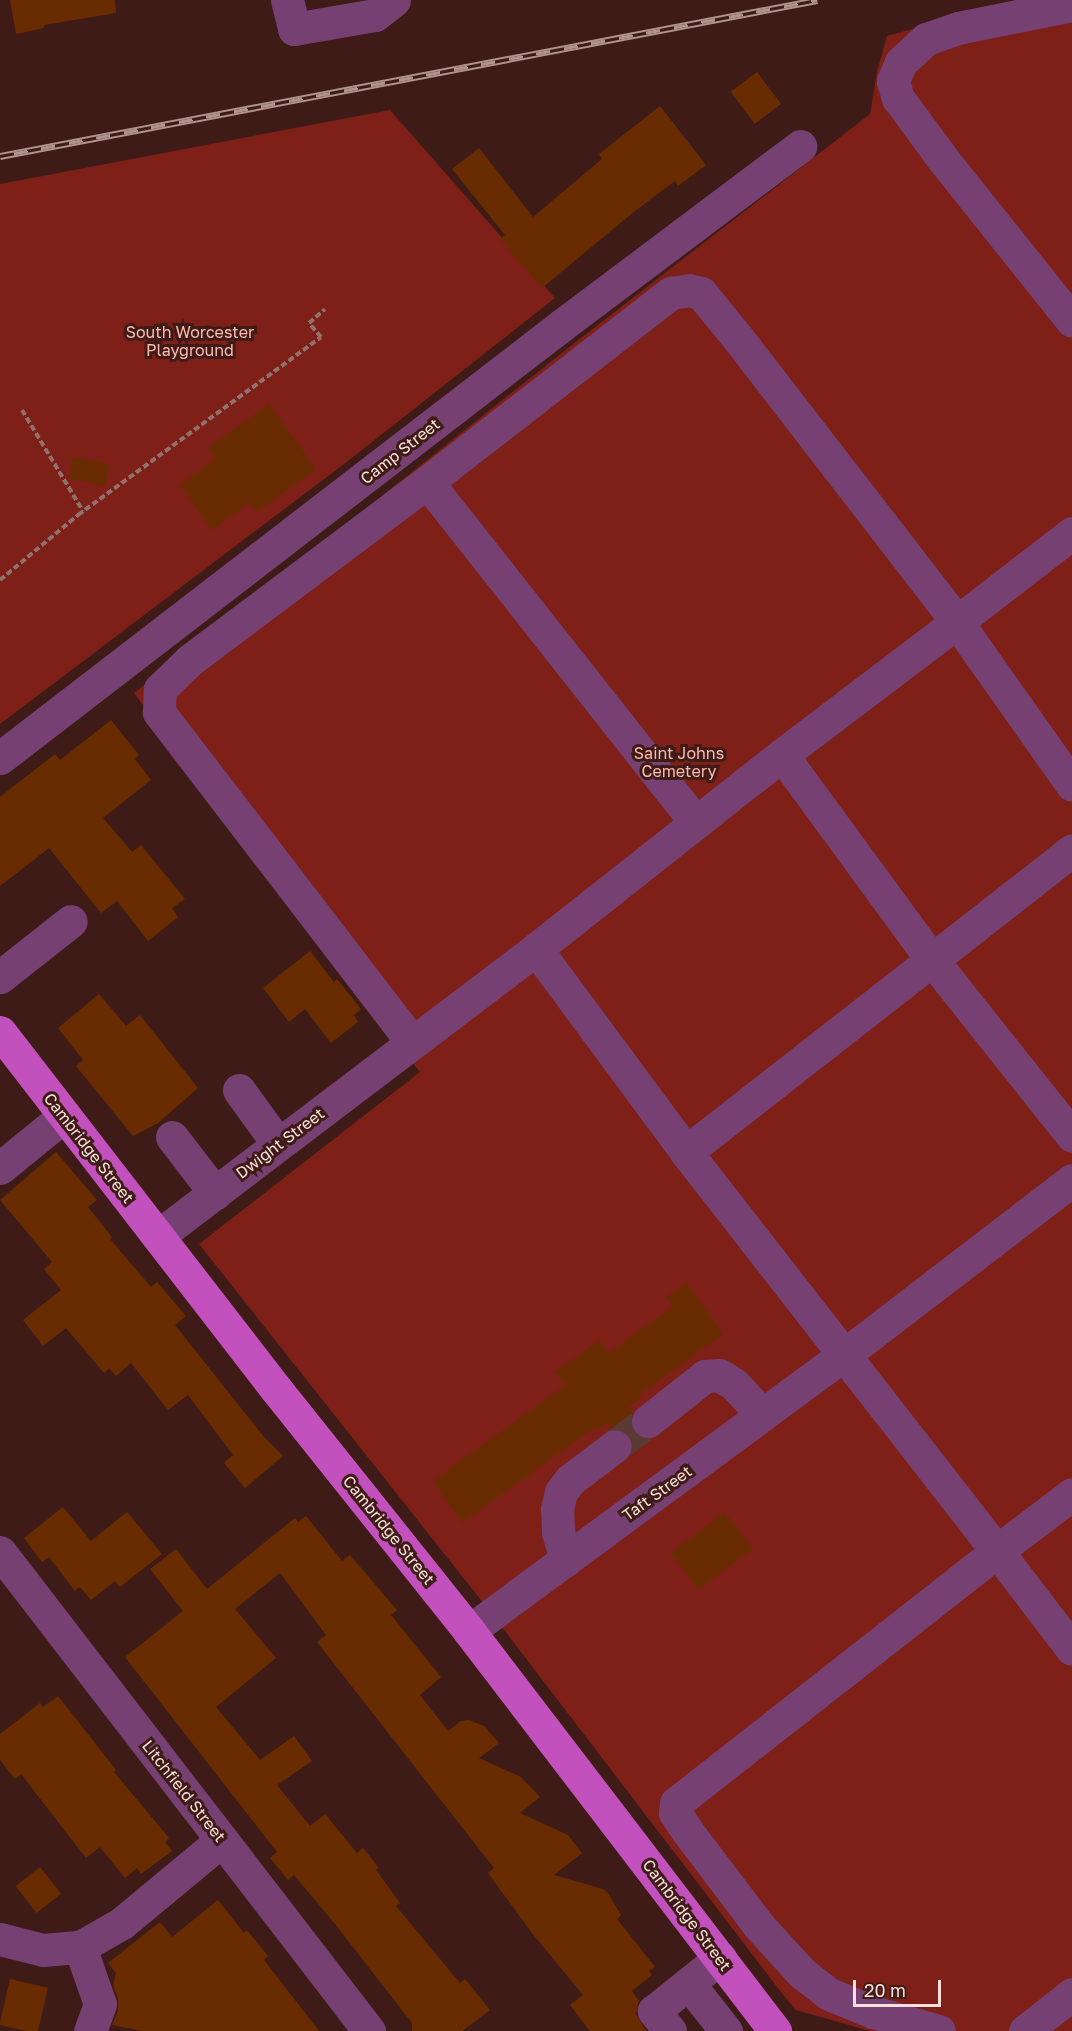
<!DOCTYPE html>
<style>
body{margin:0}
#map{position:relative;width:1072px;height:2031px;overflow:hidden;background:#3f1b17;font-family:"Golos Text",sans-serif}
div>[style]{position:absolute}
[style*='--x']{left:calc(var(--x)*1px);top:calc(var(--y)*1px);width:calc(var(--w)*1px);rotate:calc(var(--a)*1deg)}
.green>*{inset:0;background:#7e2018}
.building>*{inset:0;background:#692c00;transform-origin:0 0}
.minor-tunnel>*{height:33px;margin-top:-16.5px;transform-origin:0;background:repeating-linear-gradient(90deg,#5b3934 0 33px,transparent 0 49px)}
.path>*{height:4px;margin-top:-2px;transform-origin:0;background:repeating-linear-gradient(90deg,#91716d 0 6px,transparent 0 9px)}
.minor>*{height:33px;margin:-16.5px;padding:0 16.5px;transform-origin:16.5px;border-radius:16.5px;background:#764073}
.major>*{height:33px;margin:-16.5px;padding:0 16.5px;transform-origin:16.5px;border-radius:16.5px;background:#c251be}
.rail>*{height:7px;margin-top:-3.5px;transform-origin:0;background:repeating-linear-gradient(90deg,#3f1b17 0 14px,#b0938e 0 28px);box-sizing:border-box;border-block:2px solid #b0938e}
span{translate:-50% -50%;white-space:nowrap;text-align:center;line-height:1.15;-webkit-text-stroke:6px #3f1b17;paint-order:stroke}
.park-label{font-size:16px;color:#fdbbb0}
.street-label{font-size:16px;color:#f9e0db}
.scale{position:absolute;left:853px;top:1980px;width:88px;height:27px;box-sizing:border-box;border:3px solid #f9e0db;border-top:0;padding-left:8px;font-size:18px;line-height:21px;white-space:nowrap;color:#f9e0db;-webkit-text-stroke:4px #3f1b17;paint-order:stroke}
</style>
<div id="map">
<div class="green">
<i style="clip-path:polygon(1019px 0,1072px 0,1072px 2031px,870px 2031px,796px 2010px,784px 1996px,492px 1614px,199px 1244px,420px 1072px,134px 693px,568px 348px,870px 114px,877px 72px,887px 36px)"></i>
<i style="clip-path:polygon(390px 110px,555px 298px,344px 464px,0 724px,0 184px)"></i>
</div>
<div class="building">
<i style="clip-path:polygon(10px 0,115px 0,116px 13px,44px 25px,44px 28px,16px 34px)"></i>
<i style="left:757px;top:72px;width:40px;height:33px;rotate:53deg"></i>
<i style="clip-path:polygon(660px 106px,706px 165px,678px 186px,675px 181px,635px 211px,542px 288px,500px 239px,505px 235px,452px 169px,479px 148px,533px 217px,602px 159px,599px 154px)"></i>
<i style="clip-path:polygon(269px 404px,316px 469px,257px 512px,250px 502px,212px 530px,180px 485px,215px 459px,208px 448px)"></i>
<i style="left:73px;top:457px;width:37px;height:22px;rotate:11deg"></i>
<i style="clip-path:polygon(111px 720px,139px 755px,135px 759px,151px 780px,103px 818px,132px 852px,141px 845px,185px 899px,172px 908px,178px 917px,148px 941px,117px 901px,101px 913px,49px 848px,0 886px,0 797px,55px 754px,60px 760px)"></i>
<i style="clip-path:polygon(310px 951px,334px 982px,337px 979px,361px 1009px,354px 1015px,358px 1022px,331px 1043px,305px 1009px,289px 1022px,263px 988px)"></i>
<i style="clip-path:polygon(99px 994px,126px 1026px,140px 1015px,198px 1088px,158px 1123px,133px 1136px,76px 1066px,83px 1060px,58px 1028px)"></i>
<i style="clip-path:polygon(56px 1152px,97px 1200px,88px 1207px,112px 1237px,110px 1239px,151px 1287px,157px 1282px,186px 1316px,175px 1325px,264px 1437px,283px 1456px,245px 1488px,224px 1463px,233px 1455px,188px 1395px,168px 1410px,131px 1363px,116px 1376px,109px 1368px,104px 1373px,66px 1328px,43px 1346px,23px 1320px,61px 1290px,44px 1269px,52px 1262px,0 1200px)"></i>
<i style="clip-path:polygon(687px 1283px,723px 1334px,639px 1395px,641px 1398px,629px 1406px,633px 1411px,629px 1423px,633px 1432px,646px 1439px,633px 1449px,630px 1435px,623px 1429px,611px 1428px,607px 1422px,597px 1430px,595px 1427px,462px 1523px,433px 1481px,565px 1385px,555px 1372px,599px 1340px,609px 1353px,673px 1307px,666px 1297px)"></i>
<i style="clip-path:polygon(63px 1507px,91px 1541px,127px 1512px,162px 1554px,120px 1587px,115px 1581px,91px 1600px,80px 1587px,75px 1591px,49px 1557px,42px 1562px,24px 1538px)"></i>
<i style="left:725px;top:1512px;width:46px;height:68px;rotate:53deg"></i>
<i style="clip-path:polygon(306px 1516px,342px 1561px,350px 1555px,397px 1610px,391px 1615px,441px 1677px,420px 1695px,448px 1731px,461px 1721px,469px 1720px,484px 1726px,499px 1743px,479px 1758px,521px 1777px,540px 1797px,520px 1813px,568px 1835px,582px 1853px,554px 1875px,603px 1889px,608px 1893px,621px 1915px,617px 1919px,655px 1967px,649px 1971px,652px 1975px,632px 1991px,639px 2001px,636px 2014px,646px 2031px,590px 2031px,570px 2005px,583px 1995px,532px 1933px,488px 1873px,494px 1868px,317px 1642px,326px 1635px,280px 1573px,235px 1609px,276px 1658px,216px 1707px,260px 1760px,294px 1736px,312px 1761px,277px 1785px,310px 1826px,325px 1814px,357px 1853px,363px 1848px,379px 1868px,376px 1870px,400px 1903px,396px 1906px,460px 1983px,465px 1979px,490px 2010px,462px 2031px,412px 2031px,412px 2023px,335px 1924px,294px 1875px,288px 1880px,270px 1858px,277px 1852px,125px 1657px,183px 1611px,150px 1569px,176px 1549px,207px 1589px,295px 1518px,298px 1522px)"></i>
<i style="clip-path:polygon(58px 1696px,116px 1770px,114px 1772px,169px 1838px,165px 1842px,172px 1851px,141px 1874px,137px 1868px,125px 1878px,100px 1847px,86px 1858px,21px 1774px,15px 1779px,0 1760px,0 1734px,40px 1703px,43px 1707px)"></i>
<i style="left:40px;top:1867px;width:34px;height:31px;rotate:52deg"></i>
<i style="clip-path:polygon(218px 1900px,244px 1933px,247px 1930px,268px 1956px,264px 1960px,319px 2031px,142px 2031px,112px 2025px,118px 2011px,118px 1999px,113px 1985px,116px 1973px,108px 1963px,160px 1922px,172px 1937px)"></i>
<i style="left:10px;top:1979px;width:39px;height:47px;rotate:13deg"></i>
</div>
<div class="minor-tunnel">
<i style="--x:615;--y:1446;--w:41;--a:-37.1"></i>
</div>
<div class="path">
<i style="--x:22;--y:410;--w:118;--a:58.9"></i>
<i style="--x:0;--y:580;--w:102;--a:-39.8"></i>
<i style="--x:78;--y:515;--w:301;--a:-36.2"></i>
<i style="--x:321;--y:337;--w:18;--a:-131"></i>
<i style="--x:309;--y:323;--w:21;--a:-41"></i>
</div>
<div class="minor">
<i style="--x:287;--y:0;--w:30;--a:76"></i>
<i style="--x:294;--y:29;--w:82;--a:-9.8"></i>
<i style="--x:375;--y:15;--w:24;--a:-38"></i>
<i style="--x:1072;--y:5;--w:116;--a:168.6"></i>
<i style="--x:958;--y:28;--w:34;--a:161"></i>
<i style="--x:926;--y:39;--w:34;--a:137"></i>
<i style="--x:901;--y:62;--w:21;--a:113"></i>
<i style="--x:893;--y:81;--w:18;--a:74"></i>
<i style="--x:898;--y:98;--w:74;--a:53.7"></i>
<i style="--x:942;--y:158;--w:208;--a:51.4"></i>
<i style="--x:427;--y:482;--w:309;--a:-37.8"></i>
<i style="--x:671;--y:293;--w:18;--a:-9"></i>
<i style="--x:689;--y:290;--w:12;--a:14"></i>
<i style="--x:701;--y:293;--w:57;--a:50.7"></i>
<i style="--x:737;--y:337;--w:360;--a:52.3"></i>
<i style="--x:957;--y:622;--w:220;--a:142.8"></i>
<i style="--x:782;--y:755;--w:255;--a:53.8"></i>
<i style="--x:933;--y:961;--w:223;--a:51.5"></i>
<i style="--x:1072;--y:533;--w:145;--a:142.3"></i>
<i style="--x:957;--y:622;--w:199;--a:54.8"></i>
<i style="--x:0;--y:758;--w:709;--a:-37.61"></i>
<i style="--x:562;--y:325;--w:298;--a:-36.9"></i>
<i style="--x:536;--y:949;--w:252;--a:53.5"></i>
<i style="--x:686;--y:1152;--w:506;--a:52.07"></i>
<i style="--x:997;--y:1551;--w:94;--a:-37.2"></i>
<i style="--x:0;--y:977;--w:90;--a:-38.3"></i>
<i style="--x:412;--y:1042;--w:416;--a:-127.5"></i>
<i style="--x:159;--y:712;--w:23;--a:-88"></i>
<i style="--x:160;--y:689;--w:42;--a:-44"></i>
<i style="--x:190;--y:660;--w:296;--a:-36.9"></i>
<i style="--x:427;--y:482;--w:434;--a:51.7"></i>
<i style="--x:239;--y:1090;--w:67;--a:54.2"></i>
<i style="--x:172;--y:1137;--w:71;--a:52.5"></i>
<i style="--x:686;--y:1152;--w:490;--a:-38"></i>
<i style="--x:0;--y:1168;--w:82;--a:-39.1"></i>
<i style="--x:158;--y:1236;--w:475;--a:-37.2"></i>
<i style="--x:536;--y:949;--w:313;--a:-38.3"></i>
<i style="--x:648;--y:1421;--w:73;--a:-38.3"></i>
<i style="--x:705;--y:1376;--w:14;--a:-4"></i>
<i style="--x:719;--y:1375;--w:17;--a:31"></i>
<i style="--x:734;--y:1384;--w:42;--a:46.9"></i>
<i style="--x:0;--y:1552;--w:605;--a:52.39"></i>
<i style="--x:566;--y:1560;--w:29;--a:-106"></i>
<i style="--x:558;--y:1532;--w:23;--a:-92"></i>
<i style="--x:557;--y:1509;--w:17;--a:-77"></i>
<i style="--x:561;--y:1492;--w:15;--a:-53"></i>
<i style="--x:570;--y:1480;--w:56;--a:-37.1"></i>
<i style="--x:469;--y:1631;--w:466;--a:-36.4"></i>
<i style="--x:844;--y:1355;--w:287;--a:-37.5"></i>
<i style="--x:0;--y:1939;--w:44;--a:14.3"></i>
<i style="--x:43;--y:1950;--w:37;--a:-5"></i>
<i style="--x:80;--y:1947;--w:48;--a:-29.7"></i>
<i style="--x:122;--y:1923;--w:130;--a:-39.7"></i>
<i style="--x:80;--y:1947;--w:60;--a:70.7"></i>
<i style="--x:100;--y:2004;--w:29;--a:110"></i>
<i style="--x:689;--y:1984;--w:60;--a:51.8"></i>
<i style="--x:670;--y:2031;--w:26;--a:-129"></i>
<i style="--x:654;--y:2011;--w:85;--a:-38.8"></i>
<i style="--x:939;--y:2031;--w:69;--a:-163.9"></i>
<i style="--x:873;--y:2012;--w:48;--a:-157.8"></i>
<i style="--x:829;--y:1994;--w:33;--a:-142"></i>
<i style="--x:803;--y:1974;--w:65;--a:-132.5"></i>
<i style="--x:759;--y:1926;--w:118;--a:-127.1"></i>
<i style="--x:688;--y:1832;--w:23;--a:-124"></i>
<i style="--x:675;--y:1813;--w:10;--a:-84"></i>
<i style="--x:676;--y:1803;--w:408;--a:-38.1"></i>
<i style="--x:997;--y:1551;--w:123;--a:52.6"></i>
<i style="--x:1025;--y:2031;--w:60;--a:-38.2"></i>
</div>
<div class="major">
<i style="--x:0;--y:1032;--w:451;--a:52.3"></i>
<i style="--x:276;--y:1389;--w:310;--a:51.4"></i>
<i style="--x:469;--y:1631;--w:504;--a:52.58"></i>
</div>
<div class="rail">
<i style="--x:0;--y:156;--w:832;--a:-10.81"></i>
</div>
<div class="park-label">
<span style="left:190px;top:341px">South Worcester<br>Playground</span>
<span style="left:679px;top:762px">Saint Johns<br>Cemetery</span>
</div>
<div class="street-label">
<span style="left:400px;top:451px;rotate:-38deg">Camp Street</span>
<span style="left:280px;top:1143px;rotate:-37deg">Dwight Street</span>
<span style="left:89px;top:1148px;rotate:52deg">Cambridge Street</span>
<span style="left:657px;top:1493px;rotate:-36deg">Taft Street</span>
<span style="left:389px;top:1530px;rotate:51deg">Cambridge Street</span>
<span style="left:184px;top:1791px;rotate:52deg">Litchfield Street</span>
<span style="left:687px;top:1915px;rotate:53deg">Cambridge Street</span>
</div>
<div class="scale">20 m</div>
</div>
